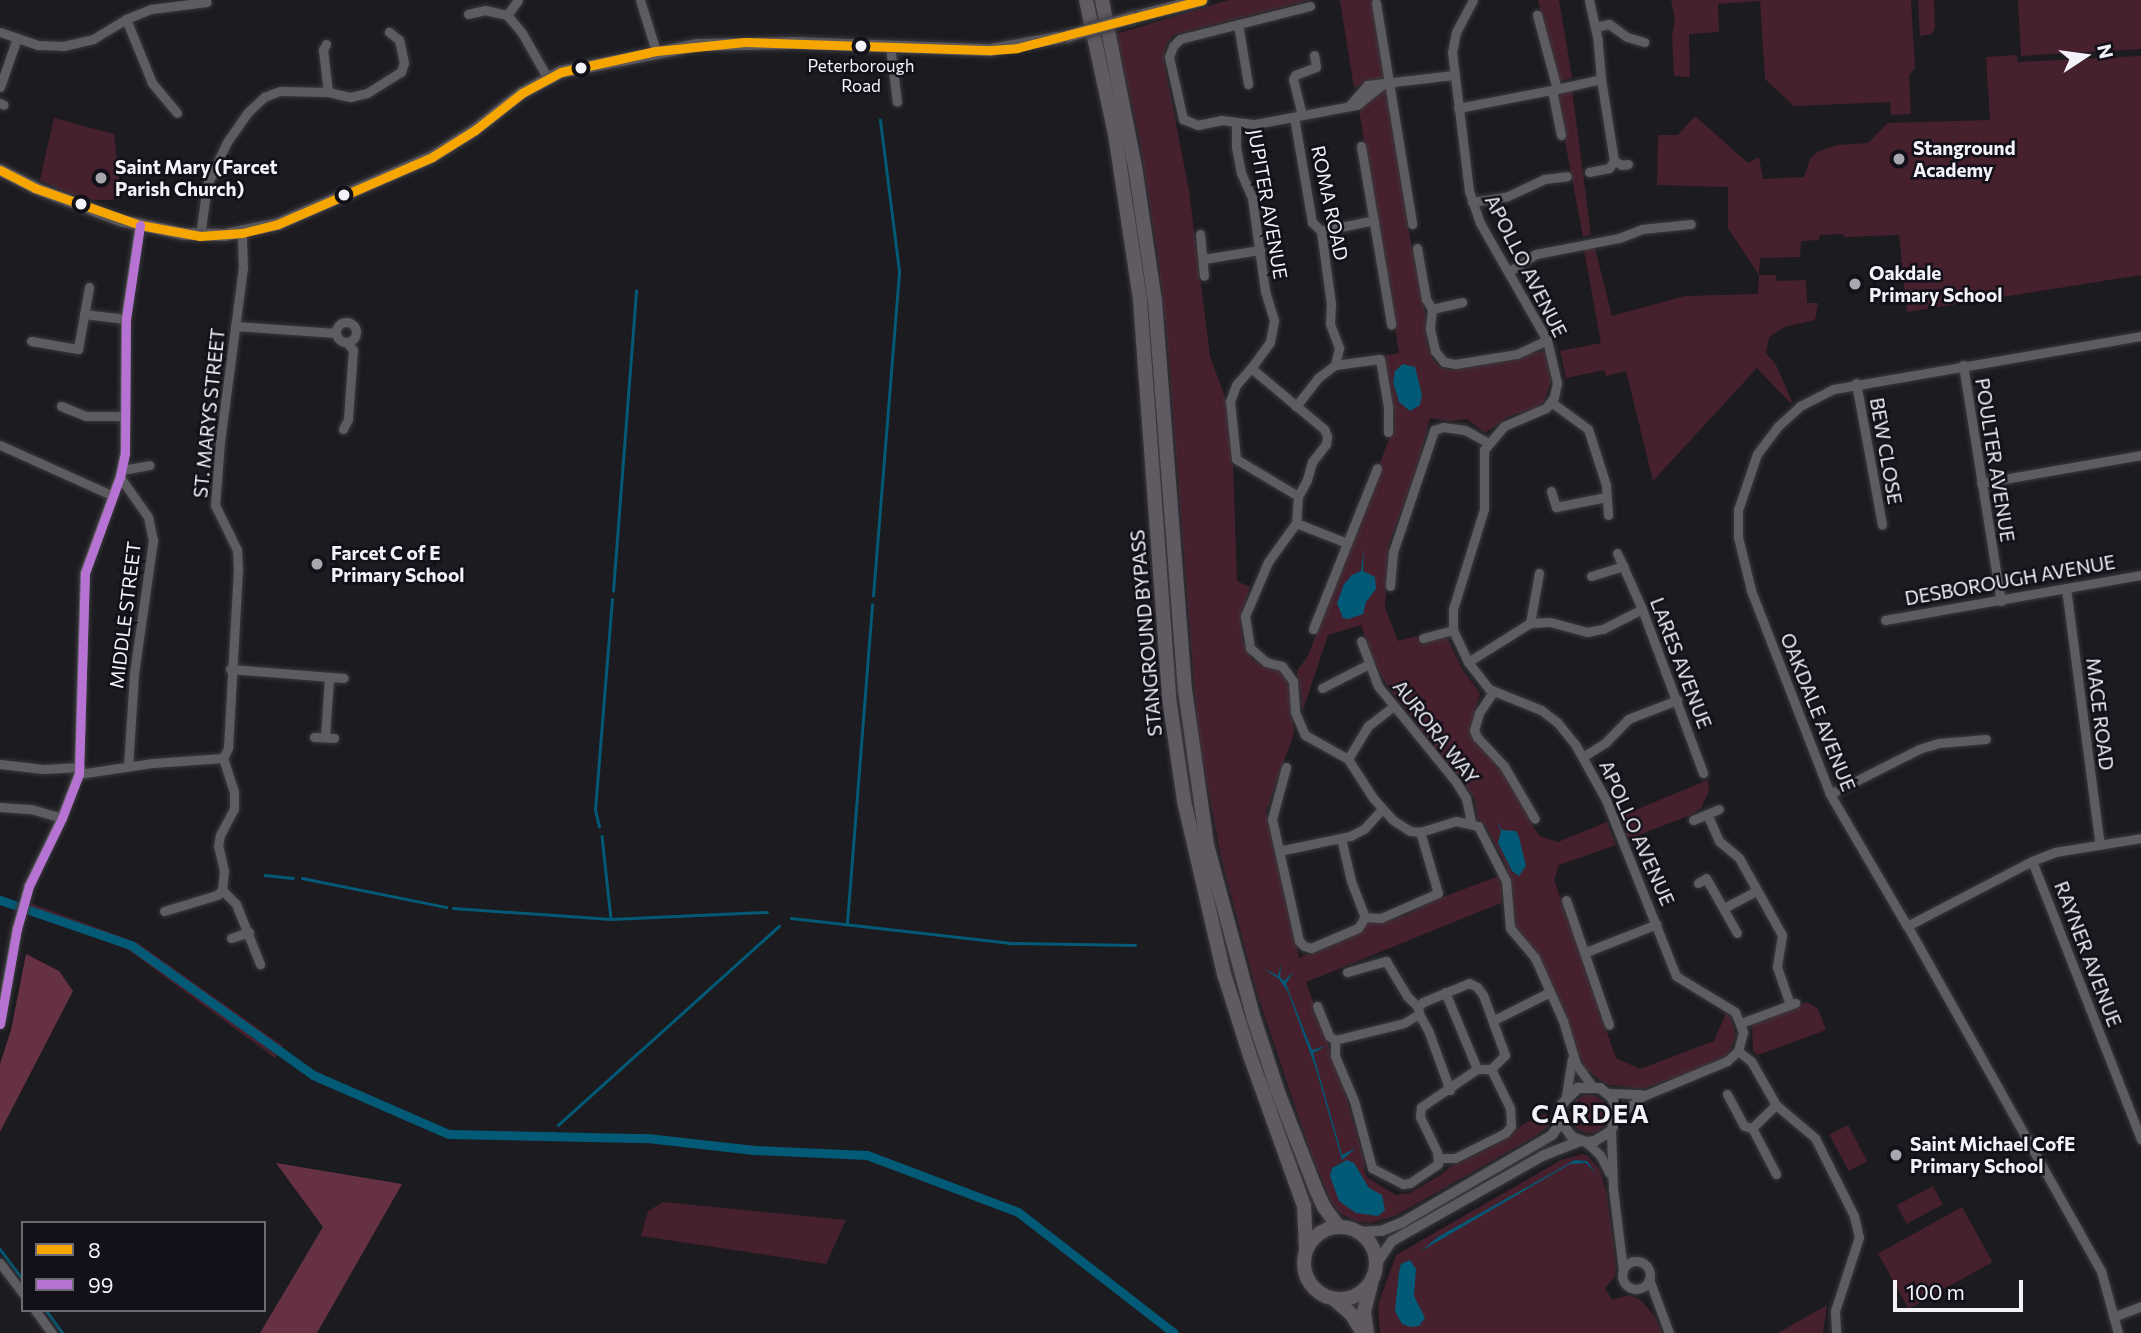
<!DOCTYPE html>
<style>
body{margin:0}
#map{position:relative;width:2141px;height:1333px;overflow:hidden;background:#1c1b20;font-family:Commissioner,sans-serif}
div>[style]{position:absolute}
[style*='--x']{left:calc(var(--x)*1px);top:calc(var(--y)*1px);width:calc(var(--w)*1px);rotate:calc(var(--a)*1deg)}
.green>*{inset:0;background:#46202d;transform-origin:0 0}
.round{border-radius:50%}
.forest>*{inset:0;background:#663143}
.water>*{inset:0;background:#035a76}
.stream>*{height:2.5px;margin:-1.25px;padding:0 1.25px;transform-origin:1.25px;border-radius:1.25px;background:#035a76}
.canal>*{height:9px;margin:-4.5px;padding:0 4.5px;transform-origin:4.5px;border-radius:4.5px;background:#035a76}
.roads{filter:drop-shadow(0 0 2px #3a393d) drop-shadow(0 0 2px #3a393d)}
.minor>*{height:9px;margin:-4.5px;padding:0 4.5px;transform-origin:4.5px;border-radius:4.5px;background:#5d5c60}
.minor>.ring{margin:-4.5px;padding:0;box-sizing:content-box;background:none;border:9px solid #5d5c60;border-radius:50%}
.tertiary>*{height:10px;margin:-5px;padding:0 5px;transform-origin:5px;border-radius:5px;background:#5d5c60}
.secondary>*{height:12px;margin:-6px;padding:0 6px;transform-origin:6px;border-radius:6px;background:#59565c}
.primary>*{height:14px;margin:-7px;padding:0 7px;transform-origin:7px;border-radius:7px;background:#605a63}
.primary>.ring{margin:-7px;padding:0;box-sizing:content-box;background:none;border:14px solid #605a63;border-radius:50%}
.bridges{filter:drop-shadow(0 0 2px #3a393d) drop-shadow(0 0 2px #3a393d)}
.secondary-bridge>*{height:12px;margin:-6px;padding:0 6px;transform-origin:6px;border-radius:6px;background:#59565c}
.bus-1>*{height:9px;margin:-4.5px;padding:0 4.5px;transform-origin:4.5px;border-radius:4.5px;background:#f7a600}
.bus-2>*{height:9px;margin:-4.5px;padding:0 4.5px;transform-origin:4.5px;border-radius:4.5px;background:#b673d3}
.dots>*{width:19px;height:19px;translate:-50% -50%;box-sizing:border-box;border:4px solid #121019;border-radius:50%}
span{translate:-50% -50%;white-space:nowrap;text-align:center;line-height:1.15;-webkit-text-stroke:5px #121019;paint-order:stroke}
.bus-label{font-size:17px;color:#f3f2f9}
.poi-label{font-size:19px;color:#f3f2f9;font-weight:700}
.left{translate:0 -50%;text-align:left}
.street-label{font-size:19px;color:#f3f2f9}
.district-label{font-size:26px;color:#f3f2f9;font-weight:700;letter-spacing:2px}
.legend{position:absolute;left:21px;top:1221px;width:245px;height:91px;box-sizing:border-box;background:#121019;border:2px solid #6c6a73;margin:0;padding:9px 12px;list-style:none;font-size:21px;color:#f3f2f9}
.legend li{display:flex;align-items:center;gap:14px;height:35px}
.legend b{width:35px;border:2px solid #6c6a73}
.north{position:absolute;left:2050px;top:21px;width:70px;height:70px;-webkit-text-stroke:5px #121019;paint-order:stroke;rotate:77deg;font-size:19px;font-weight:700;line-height:28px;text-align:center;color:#f3f2f9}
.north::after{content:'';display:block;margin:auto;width:24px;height:32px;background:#f3f2f9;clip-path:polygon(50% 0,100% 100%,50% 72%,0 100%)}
.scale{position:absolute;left:1893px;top:1280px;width:130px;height:32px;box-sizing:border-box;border:4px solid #f3f2f9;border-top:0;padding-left:9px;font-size:21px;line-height:24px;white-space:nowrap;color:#f3f2f9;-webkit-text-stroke:5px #121019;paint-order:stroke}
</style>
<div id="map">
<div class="green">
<i style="clip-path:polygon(1229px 0,1310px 0,1173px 35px,1166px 46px,1164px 61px,1189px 191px,1210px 356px,1227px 403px,1233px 464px,1237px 581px,1250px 587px,1241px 615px,1242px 638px,1252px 660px,1282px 672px,1289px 685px,1294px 733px,1266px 812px,1299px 958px,1357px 933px,1369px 922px,1387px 921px,1408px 914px,1430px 902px,1499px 876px,1502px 891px,1501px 903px,1306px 982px,1344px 1089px,1364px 1159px,1364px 1171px,1368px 1178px,1396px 1195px,1410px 1193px,1442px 1174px,1451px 1166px,1488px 1149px,1522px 1125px,1545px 1114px,1551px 1117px,1549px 1126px,1532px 1138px,1395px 1216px,1370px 1223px,1356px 1221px,1340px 1213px,1331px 1201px,1311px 1154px,1257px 993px,1221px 857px,1198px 735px,1167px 338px,1158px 258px,1139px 137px,1116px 34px)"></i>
<i style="clip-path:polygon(1340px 0,1374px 0,1385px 78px,1370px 80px,1354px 88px)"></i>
<i style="clip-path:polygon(1538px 0,1559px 0,1572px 78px,1558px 81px,1550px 56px)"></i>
<i style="clip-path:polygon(1671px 0,1911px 0,1915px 68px,1909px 75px,1911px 114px,1891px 115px,1890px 102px,1794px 106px,1765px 79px,1760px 1px,1718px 4px,1719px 32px,1689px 34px,1690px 77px,1674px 76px,1672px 36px,1675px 19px)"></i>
<i style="clip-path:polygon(1918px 0,1934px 0,1935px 27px,1932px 34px,1920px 36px)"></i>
<i style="clip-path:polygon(2018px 0,2141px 0,2141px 49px,2021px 56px)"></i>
<i style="clip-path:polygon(2017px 55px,2018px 62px,2141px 56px,2141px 275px,1907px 312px,1899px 235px,1844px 237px,1843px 234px,1820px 235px,1819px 240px,1801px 241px,1800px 257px,1760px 258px,1759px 275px,1776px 275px,1777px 281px,1806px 280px,1807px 303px,1818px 303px,1815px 320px,1784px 327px,1769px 337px,1766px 353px,1776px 365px,1792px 401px,1790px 403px,1757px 368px,1653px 481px,1626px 371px,1606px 376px,1604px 370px,1566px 378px,1560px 351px,1601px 343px,1584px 250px,1595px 248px,1612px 316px,1685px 296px,1758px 294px,1759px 275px,1728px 228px,1728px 187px,1657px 185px,1658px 135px,1678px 135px,1695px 116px,1748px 163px,1759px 157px,1763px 179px,1804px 177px,1810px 159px,1817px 152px,1837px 145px,1868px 143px,1888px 123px,1990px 120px,1986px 57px)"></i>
<i style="clip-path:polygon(1387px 89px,1408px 227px,1425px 312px,1428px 348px,1435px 362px,1442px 368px,1452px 370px,1507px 361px,1540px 351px,1546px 352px,1551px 381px,1544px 402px,1536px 408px,1509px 416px,1485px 433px,1467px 419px,1451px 421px,1430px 418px,1416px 473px,1389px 543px,1385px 608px,1398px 641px,1417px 636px,1421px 644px,1446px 635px,1462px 669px,1480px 693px,1471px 729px,1503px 772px,1539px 836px,1558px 842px,1607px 822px,1616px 845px,1559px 865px,1554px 880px,1616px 1058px,1640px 1069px,1714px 1041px,1726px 1013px,1731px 1018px,1736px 1037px,1727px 1055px,1692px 1072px,1642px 1089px,1606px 1084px,1585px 1069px,1543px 964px,1517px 930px,1506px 865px,1486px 827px,1477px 817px,1475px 799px,1388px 687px,1371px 656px,1361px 625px,1328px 635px,1303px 710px,1297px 671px,1308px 656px,1395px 423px,1384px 356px,1399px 353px,1359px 110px,1374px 95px)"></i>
<i style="clip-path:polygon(1572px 90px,1591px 235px,1583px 237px,1556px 93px)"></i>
<i style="clip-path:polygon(54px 118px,114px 134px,121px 195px,112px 200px,94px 200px,67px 193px,40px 180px)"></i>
<i style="clip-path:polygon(1708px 780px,1709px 791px,1701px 808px,1691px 815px,1628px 839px,1621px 816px)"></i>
<i style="clip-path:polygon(30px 903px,138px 943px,283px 1046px,275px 1058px,127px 949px,27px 913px)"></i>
<i style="clip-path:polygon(1807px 1002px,1818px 1009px,1826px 1030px,1758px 1055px,1753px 1051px,1752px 1025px)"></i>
<i class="round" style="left:1570px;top:1095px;width:38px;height:38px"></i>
<i style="left:1848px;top:1125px;width:41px;height:21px;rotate:62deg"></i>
<i style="clip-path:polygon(1582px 1154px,1588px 1156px,1600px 1170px,1607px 1195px,1616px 1264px,1615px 1277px,1605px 1288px,1612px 1300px,1629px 1295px,1641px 1300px,1656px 1318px,1662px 1333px,1380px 1333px,1378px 1305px,1396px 1255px,1561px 1160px)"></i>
<i style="left:1933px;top:1186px;width:21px;height:41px;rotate:62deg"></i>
<i style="clip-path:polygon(663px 1202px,846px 1220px,826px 1264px,641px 1236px,648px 1211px)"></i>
<i style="left:1962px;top:1207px;width:63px;height:96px;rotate:61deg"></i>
<i style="clip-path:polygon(1827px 1305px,1823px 1333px,1778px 1333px)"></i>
</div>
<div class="forest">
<i style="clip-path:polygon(26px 954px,59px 971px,73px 991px,0 1132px,0 1064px,11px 1030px)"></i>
<i style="clip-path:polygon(276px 1163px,402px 1184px,317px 1333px,260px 1333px,323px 1227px)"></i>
</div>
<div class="water">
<i style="clip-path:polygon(1403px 364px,1415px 367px,1422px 395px,1420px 405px,1410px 411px,1399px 402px,1393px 382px,1395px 371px)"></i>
<i style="clip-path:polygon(1364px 548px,1363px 571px,1375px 577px,1376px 589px,1366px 602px,1363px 614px,1348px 619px,1343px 618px,1337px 603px,1344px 584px,1352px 575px,1361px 571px)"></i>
<i style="clip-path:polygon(1497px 821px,1502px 830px,1516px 831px,1519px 837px,1526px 866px,1519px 876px,1512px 871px,1498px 843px,1501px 831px)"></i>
<i style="clip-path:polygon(1281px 964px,1280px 977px,1284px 981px,1293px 972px,1286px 984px,1312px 1050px,1326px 1046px,1313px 1053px,1342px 1155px,1356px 1148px,1342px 1160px,1316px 1069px,1288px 992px,1279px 979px,1263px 968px,1278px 976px)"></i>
<i style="clip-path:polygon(1347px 1160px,1354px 1163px,1369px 1188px,1382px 1195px,1385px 1210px,1378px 1216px,1356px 1213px,1339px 1201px,1330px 1176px,1332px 1168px)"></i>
<i style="clip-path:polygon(1575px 1160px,1587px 1161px,1597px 1175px,1586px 1163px,1570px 1164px,1421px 1251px,1438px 1237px)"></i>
<i style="clip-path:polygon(1410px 1260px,1416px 1269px,1414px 1296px,1425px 1318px,1419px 1326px,1411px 1327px,1402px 1324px,1395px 1311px,1399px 1272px,1401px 1264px)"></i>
</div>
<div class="stream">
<i style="--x:613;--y:591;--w:301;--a:-85.6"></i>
<i style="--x:873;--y:596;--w:326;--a:-85.4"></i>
<i style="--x:899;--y:271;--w:152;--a:-97.2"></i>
<i style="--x:599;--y:827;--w:17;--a:-103"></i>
<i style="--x:595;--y:810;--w:211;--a:-85.4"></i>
<i style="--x:602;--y:836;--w:83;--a:83.8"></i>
<i style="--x:611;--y:919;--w:156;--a:-2.6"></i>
<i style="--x:265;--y:875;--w:28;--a:6"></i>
<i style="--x:302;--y:878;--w:147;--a:11.4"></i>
<i style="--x:453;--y:908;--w:158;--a:4"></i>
<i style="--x:791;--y:918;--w:219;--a:6.5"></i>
<i style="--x:1009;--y:943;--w:126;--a:0.9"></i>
<i style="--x:847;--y:923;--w:319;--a:-85.5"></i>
<i style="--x:558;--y:1125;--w:297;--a:-42"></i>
<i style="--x:552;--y:1136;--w:3;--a:-72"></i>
<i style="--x:0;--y:1249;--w:38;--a:53"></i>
<i style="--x:46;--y:1310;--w:29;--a:54"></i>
</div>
<div class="canal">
<i style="--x:0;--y:900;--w:139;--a:19"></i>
<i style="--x:131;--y:945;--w:224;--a:35.5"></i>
<i style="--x:313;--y:1075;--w:148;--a:23.5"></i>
<i style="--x:449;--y:1134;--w:198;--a:1.2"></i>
<i style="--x:647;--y:1138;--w:108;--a:6.4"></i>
<i style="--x:754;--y:1150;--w:113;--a:2.5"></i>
<i style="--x:867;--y:1155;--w:161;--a:20.7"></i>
<i style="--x:1018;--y:1212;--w:197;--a:37.8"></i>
</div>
<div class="roads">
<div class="minor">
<i style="--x:518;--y:0;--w:19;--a:126"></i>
<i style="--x:507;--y:15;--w:23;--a:50"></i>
<i style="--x:522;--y:33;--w:51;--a:60.4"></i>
<i style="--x:640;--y:0;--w:53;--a:72.6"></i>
<i style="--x:1473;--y:0;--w:36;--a:118"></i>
<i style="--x:1456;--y:32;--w:20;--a:101"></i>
<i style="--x:1452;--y:52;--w:140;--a:83"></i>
<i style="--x:1469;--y:191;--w:34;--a:71"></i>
<i style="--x:1480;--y:223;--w:135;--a:60.2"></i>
<i style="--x:1547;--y:340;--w:44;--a:76.9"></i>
<i style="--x:1557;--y:383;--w:14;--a:102"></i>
<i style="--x:1554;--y:397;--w:14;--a:126"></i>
<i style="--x:1546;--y:408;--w:46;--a:156.8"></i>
<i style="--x:1504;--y:426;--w:31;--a:130"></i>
<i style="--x:1484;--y:450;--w:59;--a:90"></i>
<i style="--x:1484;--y:509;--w:105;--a:107.2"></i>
<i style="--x:1453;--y:609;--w:21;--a:90"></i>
<i style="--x:1453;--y:630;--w:35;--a:65"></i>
<i style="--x:1468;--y:662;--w:34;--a:52"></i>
<i style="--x:1489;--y:689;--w:56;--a:22"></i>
<i style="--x:1541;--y:710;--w:20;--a:37"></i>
<i style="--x:1557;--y:722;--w:28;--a:51"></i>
<i style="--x:1575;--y:744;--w:64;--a:61"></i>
<i style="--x:1606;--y:800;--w:189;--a:68.3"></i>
<i style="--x:1676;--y:976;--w:69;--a:31.4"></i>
<i style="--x:1735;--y:1012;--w:22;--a:68"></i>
<i style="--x:1743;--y:1032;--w:20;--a:105"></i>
<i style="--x:1738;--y:1051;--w:15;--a:138"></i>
<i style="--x:1727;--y:1061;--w:91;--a:157.4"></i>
<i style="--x:1643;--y:1096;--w:33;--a:142"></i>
<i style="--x:1376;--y:3;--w:224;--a:80.7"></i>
<i style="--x:1310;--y:6;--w:134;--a:165.8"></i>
<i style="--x:1180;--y:39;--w:10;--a:135"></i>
<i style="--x:1173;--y:46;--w:12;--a:110"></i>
<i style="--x:1169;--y:57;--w:64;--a:77.3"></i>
<i style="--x:1183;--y:119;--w:16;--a:22"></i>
<i style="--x:1198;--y:125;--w:24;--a:-12"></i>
<i style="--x:1221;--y:120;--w:34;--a:7"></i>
<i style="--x:1255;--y:124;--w:104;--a:-10.6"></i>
<i style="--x:1357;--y:105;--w:33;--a:-39"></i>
<i style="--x:468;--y:14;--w:17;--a:-13"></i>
<i style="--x:485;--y:10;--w:23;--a:13"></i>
<i style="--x:126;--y:19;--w:69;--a:67.9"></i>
<i style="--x:152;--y:83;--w:39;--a:50"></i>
<i style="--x:1238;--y:24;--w:61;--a:80.5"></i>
<i style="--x:1595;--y:27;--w:14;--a:-12"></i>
<i style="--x:1609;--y:24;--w:22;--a:36"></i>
<i style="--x:1627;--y:37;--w:18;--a:16"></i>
<i style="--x:0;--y:32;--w:40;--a:18.9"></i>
<i style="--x:38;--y:45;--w:25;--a:2"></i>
<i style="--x:63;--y:46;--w:31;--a:-13"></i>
<i style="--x:93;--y:39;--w:39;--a:-31"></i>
<i style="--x:126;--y:19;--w:27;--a:-22"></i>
<i style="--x:151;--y:9;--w:56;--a:-7.1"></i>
<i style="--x:326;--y:44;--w:7;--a:117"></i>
<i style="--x:323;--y:50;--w:42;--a:83.2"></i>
<i style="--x:890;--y:46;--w:56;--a:82.9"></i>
<i style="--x:1601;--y:79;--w:83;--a:81"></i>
<i style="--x:0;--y:87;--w:52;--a:-70.9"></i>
<i style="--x:1557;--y:89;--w:45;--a:-12.8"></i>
<i style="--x:1601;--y:79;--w:38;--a:-95"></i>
<i style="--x:1598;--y:41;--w:42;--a:-102.4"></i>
<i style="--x:1552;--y:90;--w:46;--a:78.7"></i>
<i style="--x:0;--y:103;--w:4;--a:27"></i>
<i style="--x:1349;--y:106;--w:28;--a:-49"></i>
<i style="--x:1367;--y:85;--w:87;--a:-6.6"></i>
<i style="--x:1458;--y:108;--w:101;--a:-10.9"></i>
<i style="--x:1557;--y:89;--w:77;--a:-105.1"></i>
<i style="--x:1302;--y:115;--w:37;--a:-104"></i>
<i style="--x:1293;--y:79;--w:4;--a:-63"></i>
<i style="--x:1295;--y:75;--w:22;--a:-21"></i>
<i style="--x:1316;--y:67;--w:12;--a:-99"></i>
<i style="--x:1294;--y:117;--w:107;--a:80.3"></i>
<i style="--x:1312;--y:222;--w:13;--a:45"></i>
<i style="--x:1321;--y:231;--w:74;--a:82.2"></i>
<i style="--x:1331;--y:304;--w:20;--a:93"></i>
<i style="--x:1330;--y:324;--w:26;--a:69"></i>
<i style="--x:1339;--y:348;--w:17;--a:103"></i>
<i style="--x:1335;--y:365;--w:21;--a:143"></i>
<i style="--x:1318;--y:378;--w:36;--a:128"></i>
<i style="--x:1236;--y:123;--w:24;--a:90"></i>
<i style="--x:1236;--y:147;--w:26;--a:79"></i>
<i style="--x:1241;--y:173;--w:27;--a:66"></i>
<i style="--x:1252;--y:198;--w:94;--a:82"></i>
<i style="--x:1265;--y:291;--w:31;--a:73"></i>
<i style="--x:1274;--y:321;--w:21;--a:101"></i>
<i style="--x:1270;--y:342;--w:32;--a:126"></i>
<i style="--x:1361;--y:146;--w:181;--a:80.4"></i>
<i style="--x:1614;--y:161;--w:9;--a:27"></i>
<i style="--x:1622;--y:165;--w:6;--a:-9"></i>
<i style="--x:1589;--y:172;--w:20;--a:-11"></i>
<i style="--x:1609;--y:168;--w:9;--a:-54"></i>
<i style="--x:1472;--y:202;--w:36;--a:-9"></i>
<i style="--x:1508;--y:196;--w:40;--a:-25"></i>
<i style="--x:1544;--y:179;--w:23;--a:-7"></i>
<i style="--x:1321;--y:231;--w:54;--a:-11.7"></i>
<i style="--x:1200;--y:234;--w:42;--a:84.6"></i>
<i style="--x:200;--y:236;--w:51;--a:-82.2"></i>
<i style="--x:207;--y:185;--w:47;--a:-65.1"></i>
<i style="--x:227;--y:142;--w:37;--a:-55"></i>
<i style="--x:248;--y:112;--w:22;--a:-43"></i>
<i style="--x:264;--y:97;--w:17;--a:-21"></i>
<i style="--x:280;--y:91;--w:48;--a:1.2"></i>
<i style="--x:328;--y:92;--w:23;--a:13"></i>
<i style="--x:350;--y:97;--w:17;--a:-13"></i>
<i style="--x:367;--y:93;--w:40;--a:-32"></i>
<i style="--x:401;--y:72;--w:9;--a:-72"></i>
<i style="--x:404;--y:63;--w:24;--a:-102"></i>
<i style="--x:399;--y:40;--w:13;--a:-141"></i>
<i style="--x:1417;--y:248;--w:52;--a:80"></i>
<i style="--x:1426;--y:299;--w:12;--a:59"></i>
<i style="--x:1432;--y:309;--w:20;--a:96"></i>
<i style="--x:1430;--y:329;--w:23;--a:77"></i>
<i style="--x:1435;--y:351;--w:14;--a:51"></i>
<i style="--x:1444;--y:362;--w:11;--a:10"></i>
<i style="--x:1455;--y:364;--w:63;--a:-9.2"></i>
<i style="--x:1517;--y:354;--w:33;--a:-25"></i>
<i style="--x:1203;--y:259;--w:58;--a:-9"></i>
<i style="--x:1508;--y:272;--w:33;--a:-33"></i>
<i style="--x:1536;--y:254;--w:85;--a:-10.9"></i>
<i style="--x:1619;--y:238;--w:25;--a:-21"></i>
<i style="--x:1642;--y:229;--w:49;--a:-5.8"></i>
<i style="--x:1432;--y:309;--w:31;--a:-13"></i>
<i style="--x:84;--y:314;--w:42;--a:6.8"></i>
<i class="ring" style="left:336px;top:322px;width:11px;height:11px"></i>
<i style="--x:235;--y:326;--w:101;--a:4"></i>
<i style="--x:31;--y:341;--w:48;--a:9.7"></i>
<i style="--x:78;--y:349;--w:63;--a:-79.9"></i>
<i style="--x:1335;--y:365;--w:45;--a:-7.6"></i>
<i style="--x:1380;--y:359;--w:49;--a:80.5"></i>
<i style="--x:1388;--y:407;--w:25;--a:90"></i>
<i style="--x:1963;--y:365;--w:239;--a:80.9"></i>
<i style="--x:1856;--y:383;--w:144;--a:79.6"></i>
<i style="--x:1551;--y:402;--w:46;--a:36.1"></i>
<i style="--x:1588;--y:429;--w:59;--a:72.2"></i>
<i style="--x:1606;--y:485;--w:30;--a:86"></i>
<i style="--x:61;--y:406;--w:27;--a:22"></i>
<i style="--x:86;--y:416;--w:39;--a:0"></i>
<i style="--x:343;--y:429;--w:11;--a:-63"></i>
<i style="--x:348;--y:419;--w:69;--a:-85.9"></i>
<i style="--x:353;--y:350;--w:10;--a:-127"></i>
<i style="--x:0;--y:445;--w:122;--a:24.2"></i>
<i style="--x:122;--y:470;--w:28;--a:-10"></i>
<i style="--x:120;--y:477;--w:49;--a:55"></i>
<i style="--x:148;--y:517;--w:24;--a:78"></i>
<i style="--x:153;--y:540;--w:135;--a:98.1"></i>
<i style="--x:134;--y:674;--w:93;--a:93.7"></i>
<i style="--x:1981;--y:483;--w:162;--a:-9.9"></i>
<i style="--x:1551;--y:491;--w:17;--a:73"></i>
<i style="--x:1556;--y:507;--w:51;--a:-11.3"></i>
<i style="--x:1298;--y:496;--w:72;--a:-149.2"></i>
<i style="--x:1236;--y:459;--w:58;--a:-95.9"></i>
<i style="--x:1230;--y:401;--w:17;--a:-69"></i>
<i style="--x:1236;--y:385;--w:23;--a:-49"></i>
<i style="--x:1251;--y:368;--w:95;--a:39.9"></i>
<i style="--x:1324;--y:429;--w:8;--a:67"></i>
<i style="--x:1327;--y:436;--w:8;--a:97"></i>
<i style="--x:1326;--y:444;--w:23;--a:128"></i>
<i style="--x:1312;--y:462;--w:19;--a:106"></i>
<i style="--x:1307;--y:480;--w:18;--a:119"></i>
<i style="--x:1298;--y:496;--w:27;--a:94"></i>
<i style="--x:1296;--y:523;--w:48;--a:125.7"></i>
<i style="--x:1268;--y:562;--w:59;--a:113.1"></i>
<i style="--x:1245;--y:616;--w:32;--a:81"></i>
<i style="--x:1250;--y:648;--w:21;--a:41"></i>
<i style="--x:1266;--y:662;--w:16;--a:14"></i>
<i style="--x:1282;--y:666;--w:19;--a:54"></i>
<i style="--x:1293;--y:681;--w:31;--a:86"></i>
<i style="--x:1295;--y:712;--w:25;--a:67"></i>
<i style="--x:1305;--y:735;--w:49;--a:29.2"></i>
<i style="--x:1348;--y:759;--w:46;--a:57.3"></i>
<i style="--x:1373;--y:798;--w:30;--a:48"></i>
<i style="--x:1393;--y:820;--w:20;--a:33"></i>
<i style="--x:1410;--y:831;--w:10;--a:6"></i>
<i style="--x:1420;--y:832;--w:38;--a:-17"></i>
<i style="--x:1456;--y:821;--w:23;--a:13"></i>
<i style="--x:1478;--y:826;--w:62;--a:63"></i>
<i style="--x:1506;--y:881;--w:47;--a:85.1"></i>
<i style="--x:1510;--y:928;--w:39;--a:50"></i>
<i style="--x:1535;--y:958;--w:69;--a:66"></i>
<i style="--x:1563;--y:1021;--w:45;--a:73.2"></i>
<i style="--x:1576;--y:1064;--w:27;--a:54"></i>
<i style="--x:1296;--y:523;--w:55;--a:21.4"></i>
<i style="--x:1617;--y:553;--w:61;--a:65.9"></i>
<i style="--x:1642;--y:609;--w:175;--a:69.6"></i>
<i style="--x:1591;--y:576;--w:34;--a:-17"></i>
<i style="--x:1390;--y:586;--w:34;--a:-85"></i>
<i style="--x:1393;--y:552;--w:129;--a:-71.4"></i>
<i style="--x:1434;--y:430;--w:9;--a:-18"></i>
<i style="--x:1443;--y:427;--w:22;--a:8"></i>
<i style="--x:1465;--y:430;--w:26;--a:29"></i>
<i style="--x:2066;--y:588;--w:259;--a:82.5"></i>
<i style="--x:1885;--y:620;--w:260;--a:-10"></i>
<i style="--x:1530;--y:623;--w:51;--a:-79.8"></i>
<i style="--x:1313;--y:629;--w:173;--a:-68.3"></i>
<i style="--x:1423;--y:638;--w:31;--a:-15"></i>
<i style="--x:1361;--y:641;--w:48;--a:69.3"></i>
<i style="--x:1378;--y:686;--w:124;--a:50.9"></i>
<i style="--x:1456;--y:782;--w:19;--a:58"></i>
<i style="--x:1466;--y:798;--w:25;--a:78"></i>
<i style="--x:1468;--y:662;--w:73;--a:-32.2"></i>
<i style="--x:1530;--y:623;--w:20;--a:-3"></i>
<i style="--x:1550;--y:622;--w:38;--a:15"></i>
<i style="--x:1587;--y:632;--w:16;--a:-11"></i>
<i style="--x:1603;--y:629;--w:44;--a:-27.1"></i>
<i style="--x:230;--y:669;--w:114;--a:4.5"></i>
<i style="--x:1322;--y:688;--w:51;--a:-27.1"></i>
<i style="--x:1493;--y:692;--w:25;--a:124"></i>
<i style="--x:1479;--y:713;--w:18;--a:106"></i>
<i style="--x:1474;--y:730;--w:8;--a:67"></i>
<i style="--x:1477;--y:737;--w:40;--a:47"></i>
<i style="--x:1504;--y:766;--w:61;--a:59.7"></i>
<i style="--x:314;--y:737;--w:20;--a:3"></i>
<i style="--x:325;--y:737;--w:59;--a:-86.1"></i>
<i style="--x:1584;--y:756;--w:25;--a:-32"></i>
<i style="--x:1605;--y:743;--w:33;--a:-46"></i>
<i style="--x:1628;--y:719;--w:53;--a:-21.2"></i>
<i style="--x:223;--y:758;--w:11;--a:-63"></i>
<i style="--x:228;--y:748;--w:179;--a:-86.8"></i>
<i style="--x:238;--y:569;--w:19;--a:-93"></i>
<i style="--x:237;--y:550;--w:50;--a:-116.1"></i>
<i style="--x:215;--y:505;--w:63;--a:-85.5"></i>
<i style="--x:220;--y:442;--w:176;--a:-82.5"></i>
<i style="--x:243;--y:268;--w:35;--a:-92"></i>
<i style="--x:1348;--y:759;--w:39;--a:-59"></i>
<i style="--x:1368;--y:726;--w:33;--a:-38"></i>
<i style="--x:0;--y:764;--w:43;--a:6.6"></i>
<i style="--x:43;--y:769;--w:37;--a:-3"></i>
<i style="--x:1286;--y:767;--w:54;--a:105.1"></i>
<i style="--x:1272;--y:819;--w:125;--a:77.5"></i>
<i style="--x:1299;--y:941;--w:7;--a:45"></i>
<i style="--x:1304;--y:946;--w:7;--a:16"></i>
<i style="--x:1311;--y:948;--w:51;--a:-23.1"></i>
<i style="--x:1358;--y:928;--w:13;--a:-58"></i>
<i style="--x:1365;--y:917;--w:16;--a:4"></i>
<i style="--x:1381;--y:918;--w:62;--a:-23.7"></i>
<i style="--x:1438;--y:893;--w:64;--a:-106.4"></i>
<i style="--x:79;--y:774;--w:75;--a:-8.5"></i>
<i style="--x:153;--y:763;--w:70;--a:-4.1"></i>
<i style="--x:1830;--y:794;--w:100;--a:-26.8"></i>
<i style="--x:1919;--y:749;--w:21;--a:-17"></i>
<i style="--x:1939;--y:743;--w:47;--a:-4.9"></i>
<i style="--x:0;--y:807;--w:31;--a:4"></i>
<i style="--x:31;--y:809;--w:32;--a:16"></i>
<i style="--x:1707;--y:814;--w:30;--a:66"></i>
<i style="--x:1719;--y:841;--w:26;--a:40"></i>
<i style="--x:1739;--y:858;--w:88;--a:60.8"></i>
<i style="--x:1782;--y:935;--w:32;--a:99"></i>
<i style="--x:1777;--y:967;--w:39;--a:71"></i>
<i style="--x:1693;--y:820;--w:28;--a:-23"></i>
<i style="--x:1341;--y:838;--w:44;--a:76.9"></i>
<i style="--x:1351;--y:881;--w:39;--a:69"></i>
<i style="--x:1279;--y:851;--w:73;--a:-11.9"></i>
<i style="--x:1350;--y:836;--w:16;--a:-27"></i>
<i style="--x:1364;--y:829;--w:27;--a:-48"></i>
<i style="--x:2032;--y:861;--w:299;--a:68.6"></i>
<i style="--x:1698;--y:883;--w:9;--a:-32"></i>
<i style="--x:1706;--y:878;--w:63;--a:60.6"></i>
<i style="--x:222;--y:890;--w:20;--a:45"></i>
<i style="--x:236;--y:904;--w:65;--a:68.2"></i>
<i style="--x:1566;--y:900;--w:132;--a:71"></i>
<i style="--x:1724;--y:908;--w:36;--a:-28"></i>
<i style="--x:164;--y:911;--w:55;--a:-16.8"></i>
<i style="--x:217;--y:895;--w:7;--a:-45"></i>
<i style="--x:222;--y:890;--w:19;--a:-84"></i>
<i style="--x:224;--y:871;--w:26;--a:-103"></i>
<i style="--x:218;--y:846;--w:11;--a:-80"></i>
<i style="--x:220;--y:835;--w:30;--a:-62"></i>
<i style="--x:234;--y:809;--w:17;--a:-90"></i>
<i style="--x:234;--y:792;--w:36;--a:-108"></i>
<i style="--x:1907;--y:926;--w:141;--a:-27.5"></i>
<i style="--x:2032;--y:861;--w:25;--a:-21"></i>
<i style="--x:2055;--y:852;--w:87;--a:-9.2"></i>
<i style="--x:231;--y:938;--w:19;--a:-18"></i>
<i style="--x:1586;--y:952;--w:76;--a:-21.5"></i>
<i style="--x:1347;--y:972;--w:41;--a:-15.8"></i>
<i style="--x:1386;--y:961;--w:41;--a:59"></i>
<i style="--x:1407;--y:996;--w:16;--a:45"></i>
<i style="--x:1469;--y:983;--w:9;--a:27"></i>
<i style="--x:1477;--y:987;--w:10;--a:53"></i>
<i style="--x:1483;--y:995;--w:64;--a:69.9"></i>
<i style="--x:1505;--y:1055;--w:20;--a:135"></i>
<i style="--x:1491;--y:1069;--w:14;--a:180"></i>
<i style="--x:1477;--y:1069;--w:68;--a:145.8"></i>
<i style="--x:1421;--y:1107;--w:10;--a:96"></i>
<i style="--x:1420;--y:1117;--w:39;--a:64"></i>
<i style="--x:1437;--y:1152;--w:12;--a:85"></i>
<i style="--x:1438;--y:1164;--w:34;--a:146"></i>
<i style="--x:1410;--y:1183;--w:7;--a:172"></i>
<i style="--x:1403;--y:1184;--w:35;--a:-153"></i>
<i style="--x:1372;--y:1168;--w:69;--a:-105"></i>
<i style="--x:1354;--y:1101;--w:49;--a:-112.9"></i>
<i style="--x:1335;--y:1056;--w:16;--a:-90"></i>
<i style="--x:1335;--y:1040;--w:71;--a:-13.8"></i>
<i style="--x:1404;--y:1023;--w:17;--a:-31"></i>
<i style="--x:1419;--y:1014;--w:7;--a:-98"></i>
<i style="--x:1418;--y:1007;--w:7;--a:-45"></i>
<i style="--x:1423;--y:1002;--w:50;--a:-22.4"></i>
<i style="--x:1445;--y:992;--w:83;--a:67.4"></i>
<i style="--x:1317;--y:1006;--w:32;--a:68"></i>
<i style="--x:1329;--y:1036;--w:7;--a:34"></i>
<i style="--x:1419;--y:1014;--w:18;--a:61"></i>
<i style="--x:1428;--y:1030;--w:64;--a:69.9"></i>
<i style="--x:1494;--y:1020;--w:60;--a:-26.6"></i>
<i style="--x:1741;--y:1023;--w:58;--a:-20.3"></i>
<i style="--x:1738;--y:1051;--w:16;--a:38"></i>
<i style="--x:1751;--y:1061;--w:51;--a:60.4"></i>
<i style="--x:1776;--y:1105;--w:51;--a:40.2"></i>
<i style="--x:1815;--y:1138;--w:87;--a:63.4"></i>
<i style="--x:1854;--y:1216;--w:22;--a:77"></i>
<i style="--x:1859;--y:1237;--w:78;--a:108"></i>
<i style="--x:1835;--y:1311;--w:22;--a:87"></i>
<i style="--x:1607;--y:1093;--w:35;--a:2"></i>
<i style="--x:1727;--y:1094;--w:36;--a:62"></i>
<i style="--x:1744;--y:1126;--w:8;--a:14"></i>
<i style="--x:1752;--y:1128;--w:33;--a:-44"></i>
<i style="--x:1566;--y:1096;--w:37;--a:-81"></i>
<i style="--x:1752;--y:1128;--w:52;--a:62.4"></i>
<i style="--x:1611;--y:1131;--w:58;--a:88"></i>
<i style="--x:1613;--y:1189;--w:83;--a:83"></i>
<i style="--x:1586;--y:1142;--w:19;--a:43"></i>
<i style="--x:1600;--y:1155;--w:20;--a:63"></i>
<i style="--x:1438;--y:1158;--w:17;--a:0"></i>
<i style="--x:1455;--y:1158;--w:56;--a:-26.6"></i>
<i style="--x:1505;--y:1133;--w:9;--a:-49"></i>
<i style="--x:1511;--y:1126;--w:18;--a:-93"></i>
<i style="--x:1510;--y:1108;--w:43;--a:-116"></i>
<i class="ring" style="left:1622px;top:1261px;width:19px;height:19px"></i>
<i style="--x:0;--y:1263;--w:39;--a:53"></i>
<i style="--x:1649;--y:1279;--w:58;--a:69.7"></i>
<i style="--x:35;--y:1310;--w:29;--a:54"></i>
<i style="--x:2113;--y:1317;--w:30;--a:-21"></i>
<i style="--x:2118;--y:1333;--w:64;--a:-105.3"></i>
<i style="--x:2101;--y:1271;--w:396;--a:-119.3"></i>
<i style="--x:1907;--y:926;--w:153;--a:-120.3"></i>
<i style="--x:1830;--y:794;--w:219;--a:-111.2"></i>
<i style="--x:1751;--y:590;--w:55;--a:-103.8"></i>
<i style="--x:1738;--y:537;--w:27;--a:-90"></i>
<i style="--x:1738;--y:510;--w:59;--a:-71.3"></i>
<i style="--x:1757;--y:454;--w:34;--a:-53"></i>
<i style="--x:1777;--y:427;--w:31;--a:-42"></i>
<i style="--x:1800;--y:406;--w:38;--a:-27"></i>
<i style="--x:1834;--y:389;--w:312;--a:-9.8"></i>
</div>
<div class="tertiary">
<i style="--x:0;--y:1024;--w:97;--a:-79.9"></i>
<i style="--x:17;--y:929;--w:45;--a:-74.4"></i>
<i style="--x:29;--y:886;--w:76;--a:-64.1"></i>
<i style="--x:62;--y:818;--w:47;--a:-68.9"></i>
<i style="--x:79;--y:774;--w:201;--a:-88.3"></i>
<i style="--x:85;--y:573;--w:102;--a:-70"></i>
<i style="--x:120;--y:477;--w:25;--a:-78"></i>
<i style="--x:125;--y:453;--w:134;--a:-89.6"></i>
<i style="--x:126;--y:319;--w:95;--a:-81.5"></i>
<i style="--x:1359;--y:1232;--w:22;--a:-3"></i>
<i style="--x:1381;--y:1231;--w:22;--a:-22"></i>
<i style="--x:1401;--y:1223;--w:175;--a:-30.2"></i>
<i style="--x:1552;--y:1135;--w:16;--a:-55"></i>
<i style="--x:1561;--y:1122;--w:18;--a:-87"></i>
<i style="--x:1562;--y:1104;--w:23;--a:-45"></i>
<i style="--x:1578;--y:1088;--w:22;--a:0"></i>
<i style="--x:1600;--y:1088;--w:14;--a:39"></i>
<i style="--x:1611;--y:1097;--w:10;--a:61"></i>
<i style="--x:1616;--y:1106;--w:10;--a:84"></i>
<i style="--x:1617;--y:1116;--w:16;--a:112"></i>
<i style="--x:1611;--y:1131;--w:19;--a:148"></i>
<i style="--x:1595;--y:1141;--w:9;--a:174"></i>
<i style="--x:1586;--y:1142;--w:15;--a:-160"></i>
<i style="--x:1572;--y:1137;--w:19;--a:-126"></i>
<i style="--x:1377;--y:1263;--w:27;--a:-56"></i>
<i style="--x:1392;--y:1241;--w:172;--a:-29.5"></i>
<i style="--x:1542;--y:1156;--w:41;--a:-21.5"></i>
</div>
<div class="secondary">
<i style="--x:1131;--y:18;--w:73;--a:-14.2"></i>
<i style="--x:0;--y:170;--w:39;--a:27"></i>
<i style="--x:35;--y:188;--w:94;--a:20.6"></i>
<i style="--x:123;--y:221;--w:62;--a:12"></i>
<i style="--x:184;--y:234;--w:41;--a:1.4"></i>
<i style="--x:225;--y:235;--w:54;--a:-11.7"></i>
<i style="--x:278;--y:224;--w:168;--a:-23.5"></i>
<i style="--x:432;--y:157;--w:51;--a:-32.1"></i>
<i style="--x:475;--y:130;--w:60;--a:-38.2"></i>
<i style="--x:522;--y:93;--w:44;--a:-28.3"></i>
<i style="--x:561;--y:72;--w:139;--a:-11.2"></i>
<i style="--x:697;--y:45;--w:99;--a:-1.2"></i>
<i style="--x:796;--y:43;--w:195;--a:2.1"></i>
<i style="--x:991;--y:50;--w:78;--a:-10.3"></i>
</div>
<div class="primary">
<i style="--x:1086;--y:0;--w:137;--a:77.8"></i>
<i style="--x:1115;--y:134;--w:168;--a:81.4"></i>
<i style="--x:1140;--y:300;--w:399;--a:85.8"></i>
<i style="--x:1169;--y:698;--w:104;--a:81.7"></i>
<i style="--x:1184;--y:801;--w:178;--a:77"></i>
<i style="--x:1224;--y:974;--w:86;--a:72.4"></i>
<i style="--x:1250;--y:1056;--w:159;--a:70.2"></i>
<i style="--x:1304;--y:1206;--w:43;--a:87.3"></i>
<i style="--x:1102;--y:0;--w:169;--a:78.8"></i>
<i style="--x:1135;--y:166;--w:136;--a:81.6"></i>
<i style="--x:1155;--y:301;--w:390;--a:85.6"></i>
<i style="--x:1185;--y:690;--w:157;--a:81.9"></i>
<i style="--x:1207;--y:845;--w:180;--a:74.9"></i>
<i style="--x:1254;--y:1019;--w:77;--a:71.8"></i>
<i style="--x:1278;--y:1092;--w:102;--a:68.7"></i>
<i style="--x:1315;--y:1187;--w:22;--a:66"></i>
<i style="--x:1324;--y:1207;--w:24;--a:54"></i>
<i class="ring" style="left:1304px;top:1227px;width:58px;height:58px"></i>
<i style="--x:1335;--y:1300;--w:23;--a:41"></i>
<i style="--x:1352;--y:1315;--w:21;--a:59"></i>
<i style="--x:1367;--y:1333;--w:21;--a:-98"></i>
<i style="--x:1364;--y:1312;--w:30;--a:-76"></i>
</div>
</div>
<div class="bridges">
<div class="secondary-bridge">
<i style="--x:1068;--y:36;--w:66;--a:-15.9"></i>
</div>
</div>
<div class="bus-1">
<i style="--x:0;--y:170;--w:39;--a:27"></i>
<i style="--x:35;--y:188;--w:111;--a:19.4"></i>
<i style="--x:140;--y:225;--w:61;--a:10.4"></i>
<i style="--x:200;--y:236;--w:42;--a:-4.1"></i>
<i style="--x:242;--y:233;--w:37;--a:-14"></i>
<i style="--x:278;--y:224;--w:168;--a:-23.5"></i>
<i style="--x:432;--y:157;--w:51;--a:-32.1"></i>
<i style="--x:475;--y:130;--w:60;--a:-38.2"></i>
<i style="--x:522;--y:93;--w:44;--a:-28.3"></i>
<i style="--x:561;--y:72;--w:97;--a:-12.5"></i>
<i style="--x:656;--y:51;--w:89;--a:-5.8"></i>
<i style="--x:745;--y:42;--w:246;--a:1.9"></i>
<i style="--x:991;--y:50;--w:26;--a:-4"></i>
<i style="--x:1017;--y:48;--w:191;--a:-14.5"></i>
</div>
<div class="bus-2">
<i style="--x:0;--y:1024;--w:97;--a:-79.9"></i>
<i style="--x:17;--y:929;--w:45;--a:-74.4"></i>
<i style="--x:29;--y:886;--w:76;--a:-64.1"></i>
<i style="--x:62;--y:818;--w:47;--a:-68.9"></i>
<i style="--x:79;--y:774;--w:201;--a:-88.3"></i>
<i style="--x:85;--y:573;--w:102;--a:-70"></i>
<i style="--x:120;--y:477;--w:25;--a:-78"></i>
<i style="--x:125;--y:453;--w:134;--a:-89.6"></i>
<i style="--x:126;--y:319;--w:95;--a:-81.5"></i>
</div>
<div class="dots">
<i style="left:861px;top:46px;background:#f3f2f9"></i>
<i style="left:581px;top:68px;background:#f3f2f9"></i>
<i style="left:1899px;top:159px;background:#a8a7ad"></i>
<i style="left:101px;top:178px;background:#a8a7ad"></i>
<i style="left:344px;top:195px;background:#f3f2f9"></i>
<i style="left:81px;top:204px;background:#f3f2f9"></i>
<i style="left:1855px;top:284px;background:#a8a7ad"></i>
<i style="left:317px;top:564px;background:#a8a7ad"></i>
<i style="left:1896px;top:1155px;background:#a8a7ad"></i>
</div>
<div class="bus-label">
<span style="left:861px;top:76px">Peterborough<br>Road</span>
</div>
<div class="poi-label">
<span class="left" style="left:1913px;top:159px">Stanground<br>Academy</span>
<span class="left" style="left:115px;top:178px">Saint Mary (Farcet<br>Parish Church)</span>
<span class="left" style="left:1869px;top:284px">Oakdale<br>Primary School</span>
<span class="left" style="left:331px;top:564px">Farcet C of E<br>Primary School</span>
<span class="left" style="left:1910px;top:1155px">Saint Michael CofE<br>Primary School</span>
</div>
<div class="street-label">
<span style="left:1330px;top:203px;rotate:78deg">ROMA ROAD</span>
<span style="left:1268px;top:204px;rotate:80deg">JUPITER AVENUE</span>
<span style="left:1526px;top:266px;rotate:63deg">APOLLO AVENUE</span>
<span style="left:209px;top:413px;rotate:-84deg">ST. MARYS STREET</span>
<span style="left:1886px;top:451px;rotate:80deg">BEW CLOSE</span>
<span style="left:1995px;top:460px;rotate:81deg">POULTER AVENUE</span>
<span style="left:2010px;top:580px;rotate:-10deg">DESBOROUGH AVENUE</span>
<span style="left:125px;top:615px;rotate:-83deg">MIDDLE STREET</span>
<span style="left:1146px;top:633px;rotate:-95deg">STANGROUND BYPASS</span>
<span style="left:1681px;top:663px;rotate:69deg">LARES AVENUE</span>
<span style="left:1818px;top:712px;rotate:68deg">OAKDALE AVENUE</span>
<span style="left:2100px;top:714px;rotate:83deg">MACE ROAD</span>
<span style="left:1436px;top:732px;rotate:52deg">AURORA WAY</span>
<span style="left:1637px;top:833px;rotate:66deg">APOLLO AVENUE</span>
<span style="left:2088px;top:954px;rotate:69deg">RAYNER AVENUE</span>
</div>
<div class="district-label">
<span style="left:1591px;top:1113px">CARDEA</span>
</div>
<ul class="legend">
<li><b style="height:9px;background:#f7a600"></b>8</li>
<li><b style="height:9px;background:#b673d3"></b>99</li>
</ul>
<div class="north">N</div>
<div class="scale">100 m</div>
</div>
